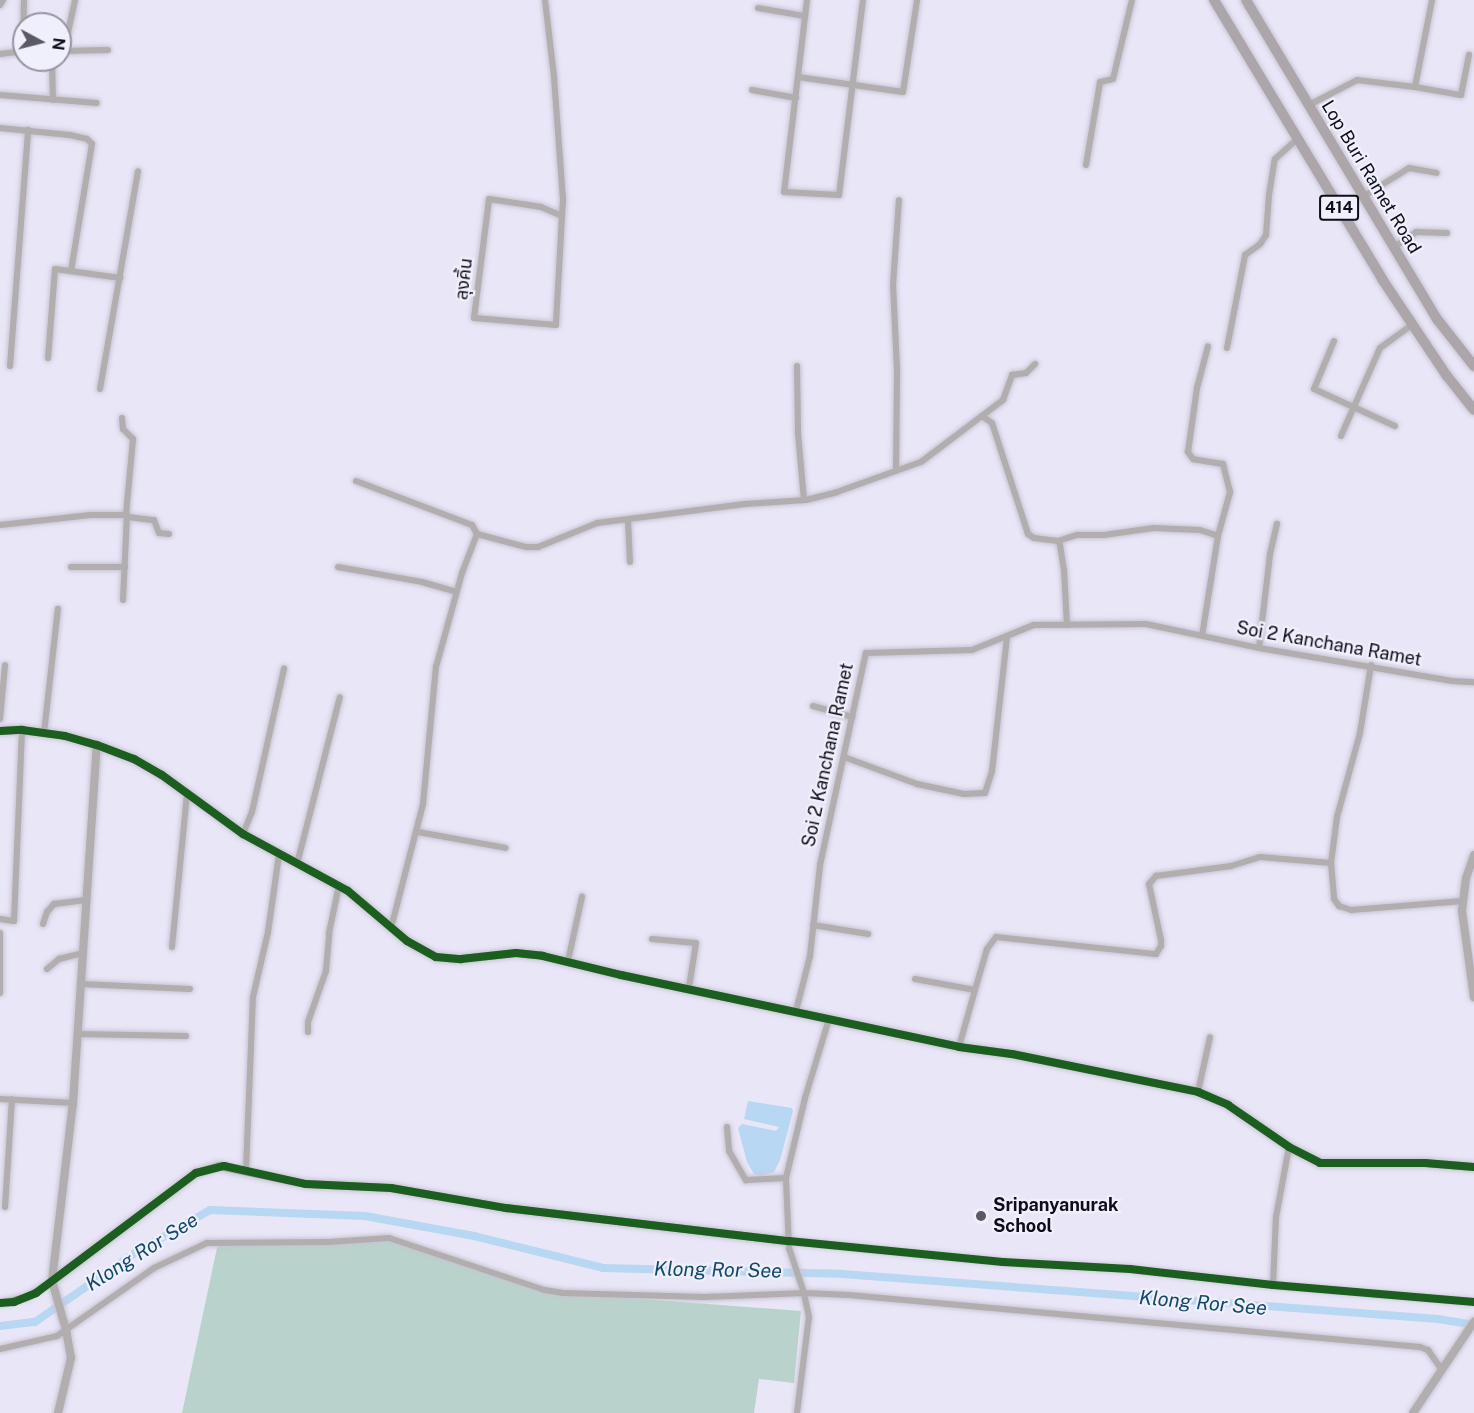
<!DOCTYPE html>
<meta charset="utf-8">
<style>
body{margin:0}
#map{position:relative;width:1474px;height:1413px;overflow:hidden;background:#e9e6f8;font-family:"Public Sans","Noto Sans Thai",sans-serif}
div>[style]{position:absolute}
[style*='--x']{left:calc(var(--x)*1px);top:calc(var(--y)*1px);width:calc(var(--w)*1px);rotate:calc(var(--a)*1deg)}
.forest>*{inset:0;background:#b9d3cc}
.water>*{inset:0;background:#b8d7f2}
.canal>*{height:8px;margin:-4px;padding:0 4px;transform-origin:4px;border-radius:4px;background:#b8d7f2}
.roads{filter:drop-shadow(0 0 2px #c7c5d2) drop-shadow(0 0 2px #c7c5d2)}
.minor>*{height:6px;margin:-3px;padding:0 3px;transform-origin:3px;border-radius:3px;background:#b2adae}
.tertiary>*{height:8px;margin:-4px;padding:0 4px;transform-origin:4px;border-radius:4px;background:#b2adae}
.primary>*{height:10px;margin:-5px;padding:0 5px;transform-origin:5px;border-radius:5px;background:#aca5a9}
.cycleway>*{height:8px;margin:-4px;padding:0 4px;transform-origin:4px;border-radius:4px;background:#1b5e20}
.dots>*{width:16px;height:16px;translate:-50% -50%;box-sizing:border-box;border:3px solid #f0effc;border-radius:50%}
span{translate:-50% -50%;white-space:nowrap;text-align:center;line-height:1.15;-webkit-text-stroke:4.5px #f0effc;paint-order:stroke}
.shield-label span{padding:2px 4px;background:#f0effc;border:2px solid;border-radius:4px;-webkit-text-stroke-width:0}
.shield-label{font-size:16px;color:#0f0d18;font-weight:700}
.street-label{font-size:18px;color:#0f0d18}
.poi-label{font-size:18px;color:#0f0d18;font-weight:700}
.left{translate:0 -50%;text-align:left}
.water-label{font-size:20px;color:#144a69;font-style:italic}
.north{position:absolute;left:12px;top:12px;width:60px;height:60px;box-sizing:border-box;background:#f0effc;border:2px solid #9695a1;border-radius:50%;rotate:97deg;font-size:16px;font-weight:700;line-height:24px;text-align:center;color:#0f0d18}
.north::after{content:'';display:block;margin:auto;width:21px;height:27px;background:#5b5966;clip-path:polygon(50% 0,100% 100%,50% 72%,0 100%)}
</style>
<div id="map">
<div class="forest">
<i style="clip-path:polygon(404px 1241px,562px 1293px,801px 1311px,794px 1383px,759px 1379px,754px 1413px,182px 1413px,218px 1243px)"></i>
</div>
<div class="water">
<i style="clip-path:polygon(748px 1101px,792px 1108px,793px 1111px,780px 1160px,774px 1172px,760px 1176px,754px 1174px,747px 1162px,738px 1128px,742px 1124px,776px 1131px,779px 1127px,744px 1119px)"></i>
</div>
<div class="canal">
<i style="--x:0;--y:1326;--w:35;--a:-7"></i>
<i style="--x:35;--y:1322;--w:121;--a:-34.6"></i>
<i style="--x:135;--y:1253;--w:86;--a:-29.8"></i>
<i style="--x:210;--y:1210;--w:155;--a:2.2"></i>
<i style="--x:365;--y:1216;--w:111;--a:10.4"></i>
<i style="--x:474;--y:1236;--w:133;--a:13.9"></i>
<i style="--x:603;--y:1268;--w:239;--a:1.4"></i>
<i style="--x:842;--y:1274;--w:598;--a:4.32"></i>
<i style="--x:1438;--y:1319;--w:36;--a:9"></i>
</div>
<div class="roads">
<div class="minor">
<i style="--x:545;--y:0;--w:78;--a:83.3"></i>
<i style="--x:554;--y:77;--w:123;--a:85.8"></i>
<i style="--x:563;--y:200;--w:16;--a:94"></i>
<i style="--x:562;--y:216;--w:109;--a:93.2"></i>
<i style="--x:556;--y:325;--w:82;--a:-175.1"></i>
<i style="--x:474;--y:318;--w:120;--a:-82.8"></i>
<i style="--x:489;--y:199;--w:53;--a:8.7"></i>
<i style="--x:541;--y:207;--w:23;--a:23"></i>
<i style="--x:807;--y:0;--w:193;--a:96.8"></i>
<i style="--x:784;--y:192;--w:55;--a:3.1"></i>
<i style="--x:839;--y:195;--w:196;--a:-83"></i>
<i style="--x:0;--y:5;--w:6;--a:-59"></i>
<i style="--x:758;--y:8;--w:48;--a:9.7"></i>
<i style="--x:23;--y:51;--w:51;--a:-88.9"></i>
<i style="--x:61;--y:51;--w:47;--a:-1.2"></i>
<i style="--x:64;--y:51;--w:52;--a:-77.8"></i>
<i style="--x:0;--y:54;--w:24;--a:-7"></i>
<i style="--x:52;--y:60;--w:40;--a:88.6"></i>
<i style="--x:798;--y:77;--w:106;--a:8.1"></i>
<i style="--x:903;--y:92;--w:93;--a:-81.3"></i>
<i style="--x:1415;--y:87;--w:47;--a:9.9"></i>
<i style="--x:1461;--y:95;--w:41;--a:-78.7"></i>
<i style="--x:752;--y:90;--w:45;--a:10.3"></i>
<i style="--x:0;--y:95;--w:97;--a:4.7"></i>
<i style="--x:1309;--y:105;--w:54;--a:-27.5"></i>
<i style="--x:1357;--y:80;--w:58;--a:6.9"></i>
<i style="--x:1415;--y:87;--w:89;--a:-78.9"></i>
<i style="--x:0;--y:128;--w:70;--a:5.7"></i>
<i style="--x:70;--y:135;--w:17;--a:13"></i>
<i style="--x:87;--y:139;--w:7;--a:45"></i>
<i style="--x:92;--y:144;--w:129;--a:99.4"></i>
<i style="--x:1086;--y:165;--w:84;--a:-80.4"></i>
<i style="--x:1100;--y:82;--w:13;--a:-13"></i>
<i style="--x:1113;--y:79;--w:81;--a:-76.5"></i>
<i style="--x:1364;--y:196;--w:53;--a:-31.9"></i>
<i style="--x:1409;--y:168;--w:28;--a:10"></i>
<i style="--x:1394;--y:247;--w:27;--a:-34"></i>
<i style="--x:1416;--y:232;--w:31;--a:2"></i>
<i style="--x:1334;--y:341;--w:52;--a:112.6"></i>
<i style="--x:1314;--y:389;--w:89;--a:24.6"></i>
<i style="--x:1227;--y:348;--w:95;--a:-79"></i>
<i style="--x:1245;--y:255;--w:19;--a:-36"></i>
<i style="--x:1260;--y:244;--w:11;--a:-56"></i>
<i style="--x:1266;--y:235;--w:40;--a:-85.7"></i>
<i style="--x:1269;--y:195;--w:36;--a:-81"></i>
<i style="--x:1275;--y:159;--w:28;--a:-42"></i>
<i style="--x:48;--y:358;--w:89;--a:-85.5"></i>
<i style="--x:55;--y:269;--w:66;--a:7.9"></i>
<i style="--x:10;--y:366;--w:237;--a:-85.6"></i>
<i style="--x:797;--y:366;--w:67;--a:89.1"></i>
<i style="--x:798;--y:433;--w:67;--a:84.9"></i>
<i style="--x:100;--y:389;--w:221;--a:-80.1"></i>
<i style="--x:982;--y:416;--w:12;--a:35"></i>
<i style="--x:992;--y:423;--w:117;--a:72"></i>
<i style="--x:1028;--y:534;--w:7;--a:34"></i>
<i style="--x:1034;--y:538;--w:24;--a:7"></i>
<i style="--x:1058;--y:541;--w:4;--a:63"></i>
<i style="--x:1060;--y:545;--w:25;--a:81"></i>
<i style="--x:1064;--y:570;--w:55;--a:86.9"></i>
<i style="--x:122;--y:418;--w:11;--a:85"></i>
<i style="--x:123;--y:429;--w:14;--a:45"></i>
<i style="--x:133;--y:439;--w:75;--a:95.3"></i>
<i style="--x:1341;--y:436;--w:96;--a:-66.1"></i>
<i style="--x:1380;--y:348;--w:39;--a:-36"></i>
<i style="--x:896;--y:471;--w:102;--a:-89.4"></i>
<i style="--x:897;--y:369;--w:84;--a:-92.7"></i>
<i style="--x:893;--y:285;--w:85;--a:-86"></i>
<i style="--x:356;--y:481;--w:124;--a:20.8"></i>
<i style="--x:472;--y:525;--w:10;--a:61"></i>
<i style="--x:128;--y:517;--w:26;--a:7"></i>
<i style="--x:154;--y:520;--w:14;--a:69"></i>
<i style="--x:159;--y:533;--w:10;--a:6"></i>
<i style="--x:628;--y:520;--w:42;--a:87.3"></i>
<i style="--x:0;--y:525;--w:91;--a:-6.3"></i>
<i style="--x:90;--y:515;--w:37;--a:0"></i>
<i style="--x:127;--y:515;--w:85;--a:92.7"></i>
<i style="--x:1058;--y:541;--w:20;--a:-18"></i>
<i style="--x:1077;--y:535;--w:27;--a:0"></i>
<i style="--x:1104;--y:535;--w:50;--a:-8"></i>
<i style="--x:1154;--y:528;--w:46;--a:2.5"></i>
<i style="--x:1200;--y:530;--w:19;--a:18"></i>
<i style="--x:71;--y:567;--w:54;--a:0"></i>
<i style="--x:338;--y:567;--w:85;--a:10.1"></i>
<i style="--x:422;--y:582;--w:35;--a:16"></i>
<i style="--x:1202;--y:636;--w:101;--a:-80.9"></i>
<i style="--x:1218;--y:536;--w:46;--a:-74.7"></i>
<i style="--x:1230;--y:492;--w:29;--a:-104"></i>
<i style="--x:1223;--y:464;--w:30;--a:-171"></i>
<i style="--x:1193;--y:459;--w:9;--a:-126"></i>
<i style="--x:1188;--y:452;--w:65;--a:-82"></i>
<i style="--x:1197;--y:388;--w:43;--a:-75.3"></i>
<i style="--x:1259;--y:648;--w:95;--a:-83.3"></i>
<i style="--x:1270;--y:554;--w:31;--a:-77"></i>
<i style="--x:1371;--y:665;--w:69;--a:99.2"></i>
<i style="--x:1360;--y:733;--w:87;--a:105.3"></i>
<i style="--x:1337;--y:817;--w:46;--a:97.4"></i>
<i style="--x:1331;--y:863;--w:36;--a:85"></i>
<i style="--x:1334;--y:899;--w:9;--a:54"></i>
<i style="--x:1339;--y:906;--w:13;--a:18"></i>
<i style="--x:1351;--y:910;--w:112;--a:-4.6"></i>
<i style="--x:813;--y:706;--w:41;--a:15.8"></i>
<i style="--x:0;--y:719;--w:54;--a:-84.7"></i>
<i style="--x:44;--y:733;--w:125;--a:-83.6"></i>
<i style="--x:844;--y:757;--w:78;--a:20.3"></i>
<i style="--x:917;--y:784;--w:48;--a:12"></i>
<i style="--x:964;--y:794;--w:21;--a:-3"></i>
<i style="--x:985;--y:793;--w:23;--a:-72"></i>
<i style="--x:992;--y:771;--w:134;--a:-83.6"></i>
<i style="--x:418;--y:832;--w:89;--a:10.3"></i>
<i style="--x:243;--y:834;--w:24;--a:-68"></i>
<i style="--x:252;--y:812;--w:147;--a:-77.4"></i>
<i style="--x:297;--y:864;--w:172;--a:-75.6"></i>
<i style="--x:0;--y:919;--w:14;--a:8"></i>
<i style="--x:14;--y:921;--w:191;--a:-87.6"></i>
<i style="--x:43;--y:924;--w:13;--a:-72"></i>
<i style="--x:47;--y:912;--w:11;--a:-49"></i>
<i style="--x:54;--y:904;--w:32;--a:-7"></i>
<i style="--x:813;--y:925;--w:56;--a:9.3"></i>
<i style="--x:391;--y:928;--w:128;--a:-75.5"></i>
<i style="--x:423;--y:804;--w:138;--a:-84.6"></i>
<i style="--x:436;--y:667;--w:98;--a:-74.5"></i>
<i style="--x:462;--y:573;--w:42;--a:-69"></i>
<i style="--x:477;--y:534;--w:51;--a:14.9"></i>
<i style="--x:526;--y:547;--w:12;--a:0"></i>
<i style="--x:538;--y:547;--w:64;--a:-22.1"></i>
<i style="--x:597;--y:523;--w:149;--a:-7.3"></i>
<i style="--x:745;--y:504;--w:61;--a:-3.8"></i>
<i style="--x:806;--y:500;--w:32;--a:-14"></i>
<i style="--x:837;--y:492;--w:89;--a:-19.7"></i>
<i style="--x:921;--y:462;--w:103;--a:-37.1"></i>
<i style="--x:1003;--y:400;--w:27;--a:-70"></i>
<i style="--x:1012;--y:375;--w:14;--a:-8"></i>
<i style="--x:1026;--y:373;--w:13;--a:-45"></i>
<i style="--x:652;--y:939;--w:44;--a:5.2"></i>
<i style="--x:696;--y:943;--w:45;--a:99"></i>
<i style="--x:172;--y:947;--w:154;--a:-84.4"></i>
<i style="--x:568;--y:961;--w:66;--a:-77.7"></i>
<i style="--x:47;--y:969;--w:16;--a:-40"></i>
<i style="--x:59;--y:959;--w:25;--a:-14"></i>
<i style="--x:915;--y:979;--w:61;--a:10.4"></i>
<i style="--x:975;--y:990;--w:59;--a:105.7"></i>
<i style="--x:81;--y:984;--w:109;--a:2.6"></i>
<i style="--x:975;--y:990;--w:43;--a:-73.7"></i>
<i style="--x:987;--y:949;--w:15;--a:-53"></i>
<i style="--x:996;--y:937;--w:161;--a:6.1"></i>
<i style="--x:1156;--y:954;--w:9;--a:-58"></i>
<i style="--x:1161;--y:946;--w:6;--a:-90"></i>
<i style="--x:1161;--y:940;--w:57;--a:-102.1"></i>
<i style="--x:1149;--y:884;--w:11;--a:-49"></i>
<i style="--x:1156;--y:876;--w:76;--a:-7.6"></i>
<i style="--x:1231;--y:866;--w:30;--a:-17"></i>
<i style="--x:1260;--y:857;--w:71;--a:4.8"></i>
<i style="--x:0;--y:993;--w:60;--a:-90"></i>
<i style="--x:796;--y:1011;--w:57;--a:-75.7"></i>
<i style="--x:810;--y:956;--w:92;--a:-83.7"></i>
<i style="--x:820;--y:865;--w:217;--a:-77.8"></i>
<i style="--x:866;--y:653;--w:106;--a:-1.6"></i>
<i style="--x:972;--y:650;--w:67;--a:-22"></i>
<i style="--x:1034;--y:625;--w:112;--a:-0.5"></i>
<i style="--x:1146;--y:624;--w:116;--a:12"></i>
<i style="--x:1259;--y:648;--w:196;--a:9.7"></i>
<i style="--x:1452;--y:681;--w:22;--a:3"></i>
<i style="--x:308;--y:1032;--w:10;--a:-90"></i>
<i style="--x:308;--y:1022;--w:54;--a:-70.6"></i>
<i style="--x:326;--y:971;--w:38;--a:-85"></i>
<i style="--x:329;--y:933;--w:49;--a:-78.2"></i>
<i style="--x:77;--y:1034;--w:109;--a:1.1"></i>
<i style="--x:1198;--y:1092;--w:56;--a:-77.7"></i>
<i style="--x:0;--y:1099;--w:73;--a:3.1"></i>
<i style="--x:727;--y:1127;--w:24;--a:85"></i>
<i style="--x:729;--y:1151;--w:34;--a:60"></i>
<i style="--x:746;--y:1180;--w:40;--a:-2.9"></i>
<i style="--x:246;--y:1170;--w:173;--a:-87.7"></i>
<i style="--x:253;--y:997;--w:67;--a:-77"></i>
<i style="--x:268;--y:932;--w:78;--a:-81.9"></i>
<i style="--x:5;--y:1207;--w:108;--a:-86.3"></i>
<i style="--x:789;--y:1241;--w:215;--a:5.6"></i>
<i style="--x:1003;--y:1262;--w:127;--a:3.2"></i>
<i style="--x:1130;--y:1269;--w:144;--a:6.4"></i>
<i style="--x:1273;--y:1285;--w:202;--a:4.8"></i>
<i style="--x:1273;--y:1285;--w:68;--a:-87.5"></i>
<i style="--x:1276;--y:1217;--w:71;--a:-79.5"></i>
<i style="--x:0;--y:1303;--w:28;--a:-13"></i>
<i style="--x:27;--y:1297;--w:30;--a:-33"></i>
<i style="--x:0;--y:1349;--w:58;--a:-12.8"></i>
<i style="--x:57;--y:1336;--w:118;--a:-35"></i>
<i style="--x:154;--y:1268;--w:59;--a:-25.3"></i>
<i style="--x:207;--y:1243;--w:122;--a:-0.5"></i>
<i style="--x:329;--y:1242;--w:60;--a:-3.8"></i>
<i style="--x:389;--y:1238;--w:163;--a:18.5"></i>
<i style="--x:544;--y:1290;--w:18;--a:9"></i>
<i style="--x:562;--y:1293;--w:142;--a:1.6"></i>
<i style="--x:704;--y:1297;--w:100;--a:-2.3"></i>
<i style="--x:804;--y:1293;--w:45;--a:2.5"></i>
<i style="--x:849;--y:1295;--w:573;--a:5.2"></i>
<i style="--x:1420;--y:1347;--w:9;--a:21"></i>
<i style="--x:1428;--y:1350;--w:24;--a:55"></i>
<i style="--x:797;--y:1413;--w:97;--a:-82.9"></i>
<i style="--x:809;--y:1317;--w:25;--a:-102"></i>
<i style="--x:804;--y:1293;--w:47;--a:-108.4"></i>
<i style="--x:789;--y:1248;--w:70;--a:-92.5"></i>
<i style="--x:786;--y:1178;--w:82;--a:-76.6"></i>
<i style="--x:805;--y:1098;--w:83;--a:-73.1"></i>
</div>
<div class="tertiary">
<i style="--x:0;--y:731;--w:22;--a:-3"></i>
<i style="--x:22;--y:730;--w:43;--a:7.9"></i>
<i style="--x:65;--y:736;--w:33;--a:16"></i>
<i style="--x:97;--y:745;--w:40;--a:21"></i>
<i style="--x:134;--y:759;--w:32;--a:30"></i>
<i style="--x:162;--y:775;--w:100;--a:36.1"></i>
<i style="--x:243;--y:834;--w:119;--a:28.5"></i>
<i style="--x:348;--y:891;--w:77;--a:40.3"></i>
<i style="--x:407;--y:941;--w:33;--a:29"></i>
<i style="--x:436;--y:957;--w:25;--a:5"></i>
<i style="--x:461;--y:959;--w:55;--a:-6.2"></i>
<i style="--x:516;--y:953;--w:27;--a:6"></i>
<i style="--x:543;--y:956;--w:80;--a:13.7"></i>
<i style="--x:621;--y:975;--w:346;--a:12"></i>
<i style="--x:959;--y:1047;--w:53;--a:7.5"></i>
<i style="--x:1012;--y:1054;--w:190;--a:11.5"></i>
<i style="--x:1198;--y:1092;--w:33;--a:23"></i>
<i style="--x:1228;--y:1105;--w:74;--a:34.5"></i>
<i style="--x:1289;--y:1147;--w:35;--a:27"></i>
<i style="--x:1320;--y:1163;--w:105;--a:0"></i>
<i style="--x:1425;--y:1163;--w:49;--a:4.7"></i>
<i style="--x:1474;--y:855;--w:24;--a:109"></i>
<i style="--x:1466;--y:878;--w:33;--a:97"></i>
<i style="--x:1462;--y:911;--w:87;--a:82.1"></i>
<i style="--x:52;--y:1281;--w:180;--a:-36.9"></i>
<i style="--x:196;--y:1173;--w:24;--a:-17"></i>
<i style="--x:219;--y:1166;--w:89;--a:11.7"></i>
<i style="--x:306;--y:1184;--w:85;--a:2.7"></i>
<i style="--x:391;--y:1188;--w:117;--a:9.9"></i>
<i style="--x:506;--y:1208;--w:285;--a:6.7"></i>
<i style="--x:58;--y:1413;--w:57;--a:-76.7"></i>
<i style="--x:71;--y:1358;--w:28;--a:-100"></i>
<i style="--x:66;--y:1330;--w:51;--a:-105.9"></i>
<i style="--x:52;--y:1281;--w:179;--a:-83.3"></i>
<i style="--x:73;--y:1103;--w:359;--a:-86.2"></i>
<i style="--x:1413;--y:1413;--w:110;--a:-56.2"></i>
</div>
<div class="primary">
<i style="--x:1214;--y:0;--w:326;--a:58.9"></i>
<i style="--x:1382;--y:279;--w:117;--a:56.2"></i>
<i style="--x:1447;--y:376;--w:43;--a:51.5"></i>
<i style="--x:1246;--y:0;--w:372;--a:59.1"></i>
<i style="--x:1437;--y:319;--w:60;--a:51.8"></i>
</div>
</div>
<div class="cycleway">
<i style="--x:0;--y:731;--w:22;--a:-3"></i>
<i style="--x:22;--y:730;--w:43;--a:7.9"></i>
<i style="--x:65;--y:736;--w:33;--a:16"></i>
<i style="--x:97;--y:745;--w:40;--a:21"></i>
<i style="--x:134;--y:759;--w:32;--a:30"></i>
<i style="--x:162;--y:775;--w:100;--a:36.1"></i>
<i style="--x:243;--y:834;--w:119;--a:28.5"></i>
<i style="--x:348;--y:891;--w:77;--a:40.3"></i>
<i style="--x:407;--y:941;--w:33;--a:29"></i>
<i style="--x:436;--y:957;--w:25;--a:5"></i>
<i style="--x:461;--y:959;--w:55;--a:-6.2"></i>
<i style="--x:516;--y:953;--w:27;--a:6"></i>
<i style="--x:543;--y:956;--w:80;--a:13.7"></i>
<i style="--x:621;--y:975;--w:346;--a:12"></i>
<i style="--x:959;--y:1047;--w:53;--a:7.5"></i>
<i style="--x:1012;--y:1054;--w:190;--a:11.5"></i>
<i style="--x:1198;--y:1092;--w:33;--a:23"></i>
<i style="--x:1228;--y:1105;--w:74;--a:34.5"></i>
<i style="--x:1289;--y:1147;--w:35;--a:27"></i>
<i style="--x:1320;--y:1163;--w:105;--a:0"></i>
<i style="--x:1425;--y:1163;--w:49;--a:4.7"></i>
<i style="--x:0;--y:1303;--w:14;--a:-4"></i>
<i style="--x:14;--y:1302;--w:24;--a:-22"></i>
<i style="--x:36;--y:1293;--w:200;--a:-36.9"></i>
<i style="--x:196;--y:1173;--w:29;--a:-14"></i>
<i style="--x:224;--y:1166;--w:84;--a:12.4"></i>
<i style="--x:306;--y:1184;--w:85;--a:2.7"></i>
<i style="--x:391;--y:1188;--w:117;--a:9.9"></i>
<i style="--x:506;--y:1208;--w:285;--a:6.7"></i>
<i style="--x:789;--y:1241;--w:215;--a:5.6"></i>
<i style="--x:1003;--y:1262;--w:127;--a:3.2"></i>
<i style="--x:1130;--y:1269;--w:144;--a:6.4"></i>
<i style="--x:1273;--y:1285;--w:202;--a:4.8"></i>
</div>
<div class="dots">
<i style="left:981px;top:1216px;background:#5b5966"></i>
</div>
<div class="shield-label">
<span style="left:1339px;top:208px">414</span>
</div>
<div class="street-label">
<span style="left:1371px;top:177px;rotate:59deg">Lop Buri Ramet Road</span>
<span style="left:464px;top:279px;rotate:-83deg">ลุงคิ้น</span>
<span style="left:1329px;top:644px;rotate:10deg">Soi 2 Kanchana Ramet</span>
<span style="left:828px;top:755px;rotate:-78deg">Soi 2 Kanchana Ramet</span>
</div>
<div class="poi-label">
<span class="left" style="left:993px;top:1216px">Sripanyanurak<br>School</span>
</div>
<div class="water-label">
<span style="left:142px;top:1252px;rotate:-32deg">Klong Ror See</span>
<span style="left:718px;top:1270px;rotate:1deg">Klong Ror See</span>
<span style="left:1203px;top:1303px;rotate:5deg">Klong Ror See</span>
</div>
<div class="north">N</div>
</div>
